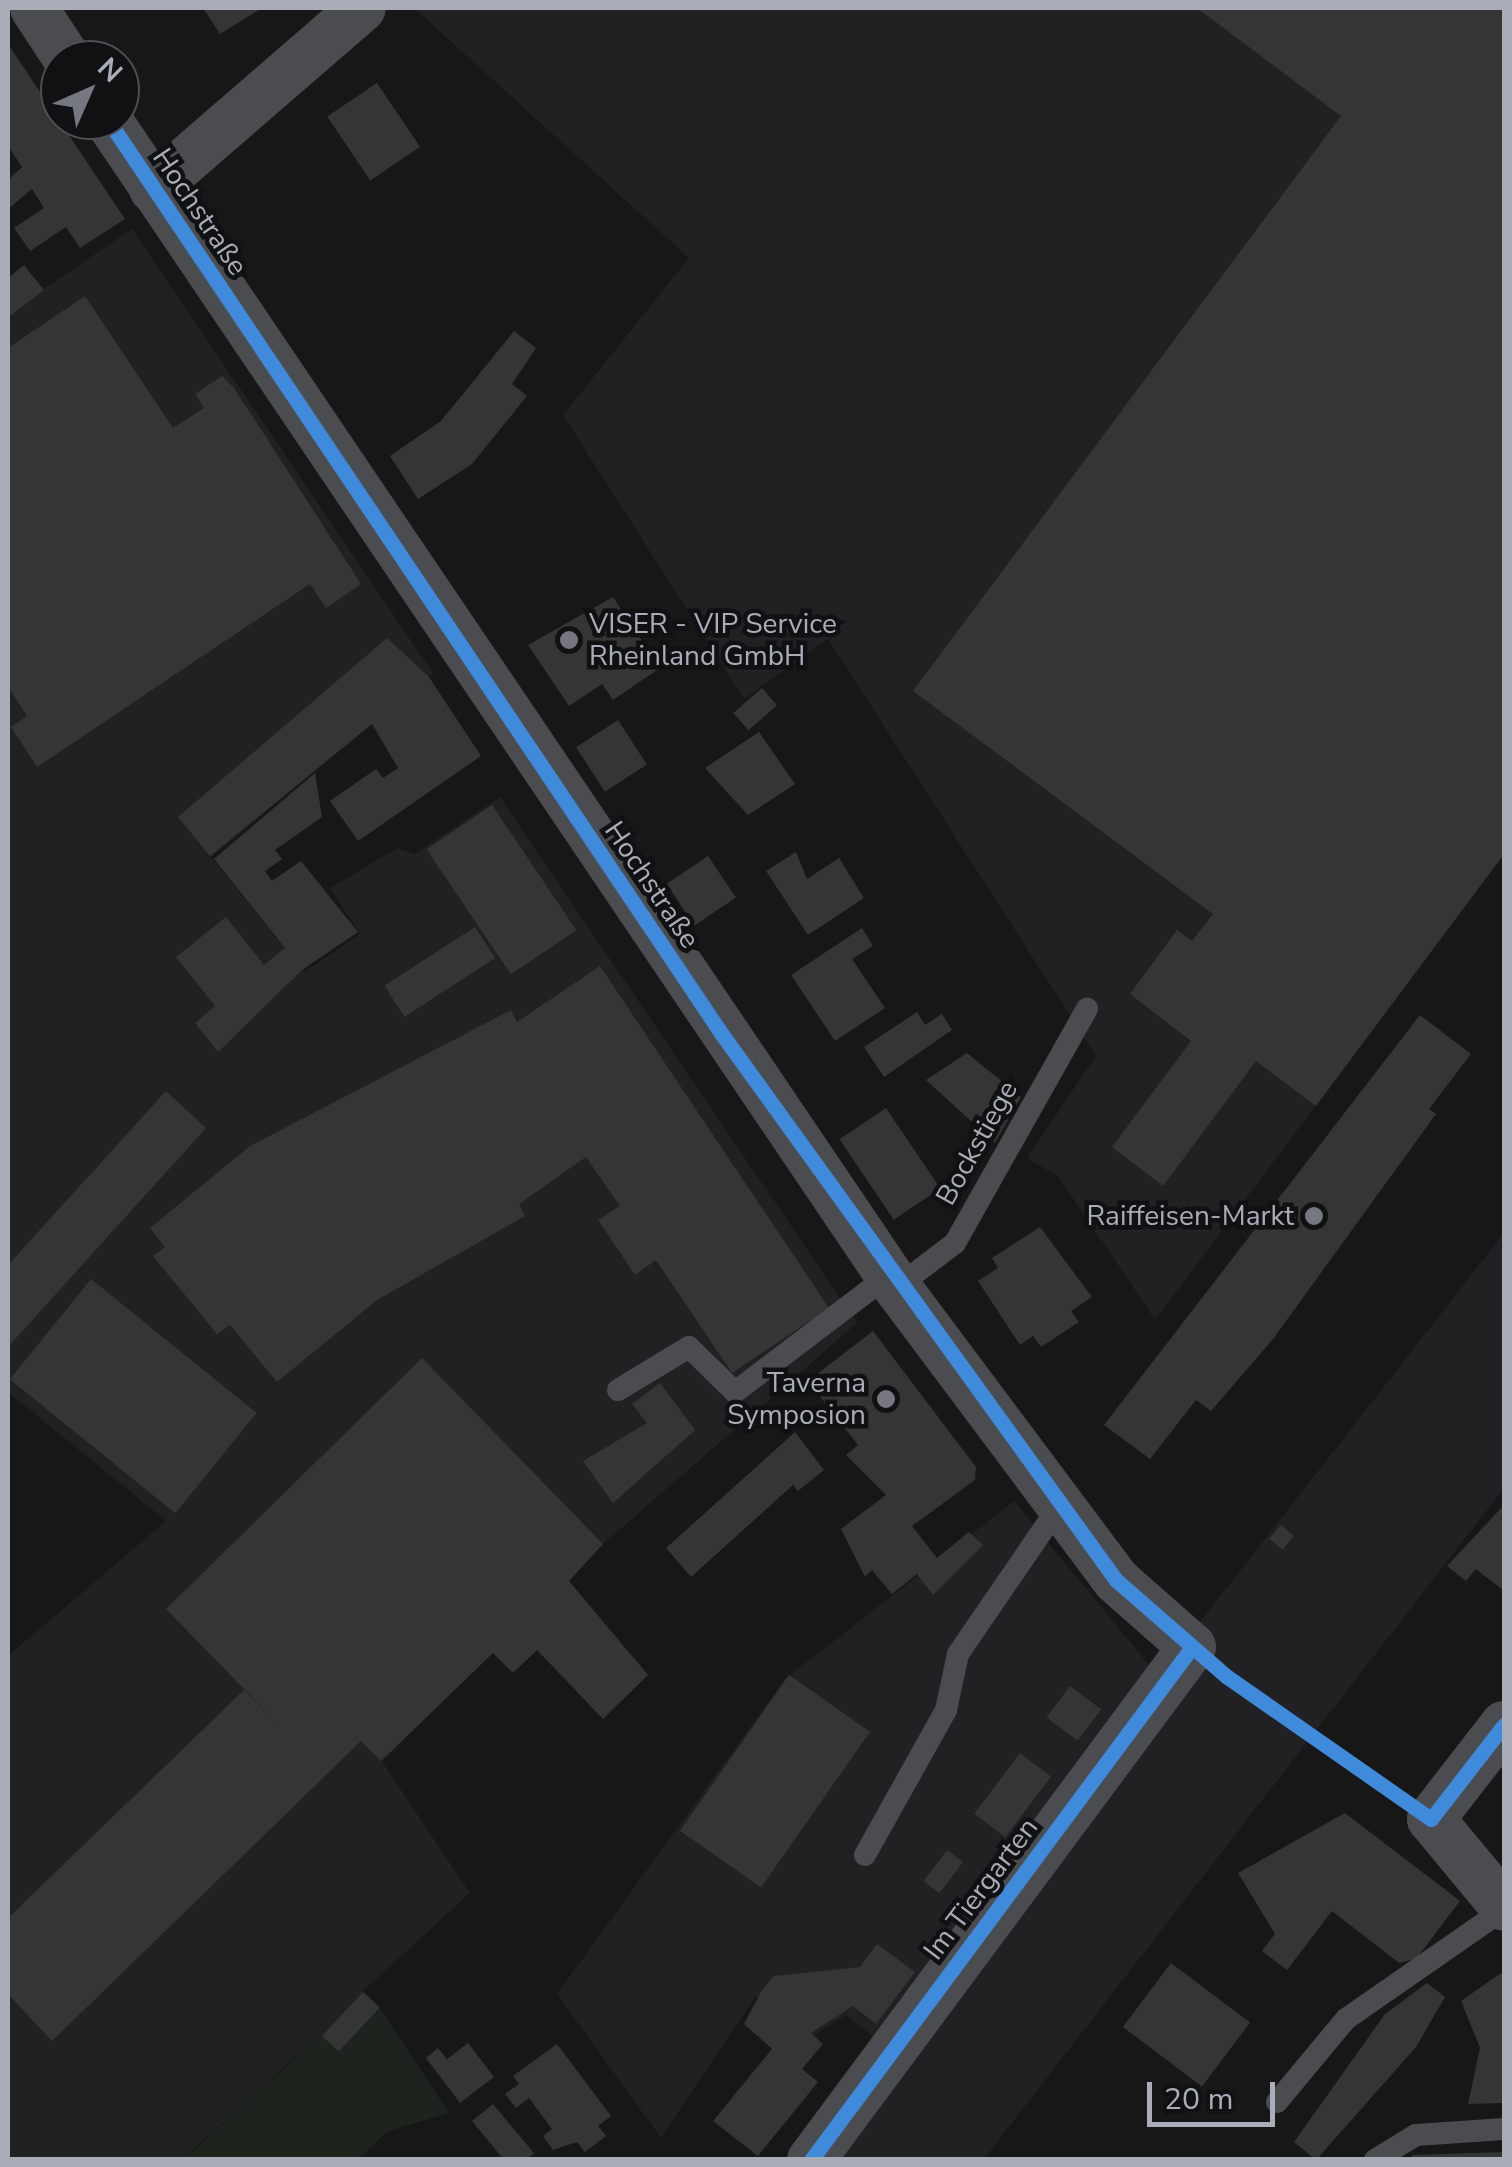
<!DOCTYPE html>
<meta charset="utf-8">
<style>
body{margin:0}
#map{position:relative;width:1512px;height:2167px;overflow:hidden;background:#171717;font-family:"Nunito Sans",sans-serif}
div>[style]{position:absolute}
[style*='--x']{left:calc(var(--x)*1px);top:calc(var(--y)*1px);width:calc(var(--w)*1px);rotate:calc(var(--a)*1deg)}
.built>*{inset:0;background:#212123}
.green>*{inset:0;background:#1d241e}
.building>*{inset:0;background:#353536;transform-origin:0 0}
.service>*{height:22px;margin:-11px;padding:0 11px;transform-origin:11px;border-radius:11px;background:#4b4c50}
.minor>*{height:48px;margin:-24px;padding:0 24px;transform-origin:24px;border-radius:24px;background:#4b4c50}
.cycleway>*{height:15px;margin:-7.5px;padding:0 7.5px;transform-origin:7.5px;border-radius:7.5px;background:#408adc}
.dots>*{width:28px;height:28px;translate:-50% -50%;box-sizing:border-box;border:5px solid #111113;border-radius:50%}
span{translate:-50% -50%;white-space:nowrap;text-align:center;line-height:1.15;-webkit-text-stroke:9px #111113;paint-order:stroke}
.street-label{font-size:28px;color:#a8adb8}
.poi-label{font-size:28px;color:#a8adb8}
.left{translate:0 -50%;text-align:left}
.right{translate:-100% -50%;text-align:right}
.frame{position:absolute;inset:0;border:10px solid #a8adb8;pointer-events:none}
.north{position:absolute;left:40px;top:40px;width:100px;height:100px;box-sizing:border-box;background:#111113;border:2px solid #4d4f55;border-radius:50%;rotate:45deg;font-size:28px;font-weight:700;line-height:40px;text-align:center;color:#a8adb8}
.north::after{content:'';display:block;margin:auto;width:35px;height:45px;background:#757880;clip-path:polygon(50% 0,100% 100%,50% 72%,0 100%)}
.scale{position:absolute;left:1147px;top:2082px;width:128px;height:45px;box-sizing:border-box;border:5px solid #a8adb8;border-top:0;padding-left:12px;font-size:30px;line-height:35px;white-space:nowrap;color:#a8adb8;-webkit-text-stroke:8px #111113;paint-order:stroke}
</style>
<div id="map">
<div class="built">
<i style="clip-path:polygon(414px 8px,1504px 8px,1504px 854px,1155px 1320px,1059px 1177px,1027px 1158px,1096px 1056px,828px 639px,744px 699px,563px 415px,689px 258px)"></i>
<i style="clip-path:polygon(132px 229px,433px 673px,211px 857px,304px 972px,360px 934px,330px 888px,397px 848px,415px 854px,500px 797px,857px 1323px,603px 1544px,382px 1761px,470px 1893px,363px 1991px,380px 2008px,338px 2052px,320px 2035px,183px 2159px,8px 2159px,8px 1656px,166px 1521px,8px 1392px,8px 313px)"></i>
<i style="clip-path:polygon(1504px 1233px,1504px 1488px,984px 2159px,829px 2159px,877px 2039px,846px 2015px,810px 2038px,756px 1996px,661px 2138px,557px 1994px,785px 1679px,1014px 1501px,1158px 1676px)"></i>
</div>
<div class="green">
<i style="clip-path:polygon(380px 2008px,449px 2113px,388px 2131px,358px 2159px,183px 2160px,321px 2035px,339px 2052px)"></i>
</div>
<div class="building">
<i style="clip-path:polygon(203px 8px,262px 8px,220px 34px)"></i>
<i style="clip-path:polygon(1197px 8px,1504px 8px,1504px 854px,1316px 1106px,1256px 1061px,1163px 1186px,1112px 1147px,1191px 1041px,1130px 994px,1177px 930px,1192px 941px,1213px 914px,913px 691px,1341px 116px)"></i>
<i style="clip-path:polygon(8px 44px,125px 219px,80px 248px,66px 227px,30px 251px,14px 228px,44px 208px,32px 189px,8px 209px,8px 180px,22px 167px,8px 146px)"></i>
<i style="left:377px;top:83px;width:77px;height:60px;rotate:56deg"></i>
<i style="clip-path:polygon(24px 265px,44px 290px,10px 316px,8px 278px)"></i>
<i style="clip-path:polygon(85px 296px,173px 428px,204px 408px,195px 394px,222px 376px,234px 388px,361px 584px,326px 608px,310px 584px,37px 767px,11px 727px,27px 716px,8px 687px,8px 348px)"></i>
<i style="clip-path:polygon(514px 331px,536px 348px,512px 384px,527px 396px,472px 464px,418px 499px,390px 456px,441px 421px)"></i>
<i style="clip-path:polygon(613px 597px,660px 668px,613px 700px,602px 684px,569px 706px,528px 645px)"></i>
<i style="clip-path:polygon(387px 638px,429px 677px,481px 756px,358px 841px,330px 801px,376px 769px,383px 778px,398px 768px,372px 724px,210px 856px,178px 817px)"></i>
<i style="left:762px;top:688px;width:23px;height:38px;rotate:49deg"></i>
<i style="left:618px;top:720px;width:53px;height:50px;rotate:57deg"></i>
<i style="clip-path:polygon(759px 732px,795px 784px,748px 815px,705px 768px)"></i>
<i style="clip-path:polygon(315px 773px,322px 817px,275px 850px,282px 859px,265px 871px,272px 881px,301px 861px,358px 932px,302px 970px,218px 1052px,195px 1023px,215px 1006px,176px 957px,226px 917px,264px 965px,285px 948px,214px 859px)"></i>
<i style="left:492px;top:805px;width:151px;height:79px;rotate:56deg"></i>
<i style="clip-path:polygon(796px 852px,807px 879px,839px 858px,864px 898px,808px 935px,766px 871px)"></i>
<i style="left:708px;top:856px;width:50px;height:50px;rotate:56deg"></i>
<i style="left:475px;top:927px;width:37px;height:108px;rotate:57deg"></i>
<i style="clip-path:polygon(862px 928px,873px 946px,852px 959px,885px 1008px,835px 1041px,791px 975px)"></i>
<i style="clip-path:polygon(600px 966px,829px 1308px,732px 1373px,656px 1260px,635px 1275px,598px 1220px,620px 1206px,586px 1157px,519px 1204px,525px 1216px,377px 1300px,277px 1382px,230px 1325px,217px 1334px,153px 1256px,165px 1247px,150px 1228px,250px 1146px,511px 1010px,517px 1022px)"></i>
<i style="clip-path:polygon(917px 1012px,925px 1025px,942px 1014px,952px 1030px,884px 1077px,864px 1047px)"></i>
<i style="clip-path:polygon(1420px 1015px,1471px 1054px,1429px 1109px,1436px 1114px,1273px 1339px,1211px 1411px,1196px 1400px,1150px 1459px,1104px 1425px)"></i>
<i style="clip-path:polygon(967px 1053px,1021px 1097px,995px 1143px,926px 1080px)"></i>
<i style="clip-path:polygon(166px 1091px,206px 1128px,8px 1347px,8px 1265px)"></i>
<i style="left:886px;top:1108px;width:97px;height:56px;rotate:56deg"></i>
<i style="clip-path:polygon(1040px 1227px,1092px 1297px,1071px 1311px,1079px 1322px,1041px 1347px,1033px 1336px,1020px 1345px,978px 1281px,998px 1268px,992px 1258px)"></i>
<i style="left:91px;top:1279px;width:213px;height:129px;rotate:39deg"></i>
<i style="clip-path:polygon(873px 1331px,976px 1467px,975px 1480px,912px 1526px,937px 1558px,969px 1532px,983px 1545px,933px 1595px,917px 1574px,892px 1594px,872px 1570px,865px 1577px,841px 1529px,886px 1495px,846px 1455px,858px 1445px,808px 1381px)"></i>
<i style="clip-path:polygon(422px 1358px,603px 1544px,569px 1581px,648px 1675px,603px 1719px,537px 1650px,513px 1673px,493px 1653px,381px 1761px,361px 1741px,52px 2041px,8px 1994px,8px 1918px,244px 1690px,286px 1732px,166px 1609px)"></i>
<i style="clip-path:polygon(660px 1383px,695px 1430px,613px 1503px,583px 1461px,647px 1423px,632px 1404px)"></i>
<i style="clip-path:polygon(795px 1432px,824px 1470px,798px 1491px,793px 1485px,691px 1577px,666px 1548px)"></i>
<i style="clip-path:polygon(1504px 1505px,1504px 1591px,1476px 1569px,1466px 1581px,1447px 1566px)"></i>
<i style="left:1281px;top:1525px;width:17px;height:18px;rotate:40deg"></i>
<i style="left:789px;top:1675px;width:99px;height:190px;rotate:35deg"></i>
<i style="left:1070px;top:1686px;width:39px;height:39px;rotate:37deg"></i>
<i style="left:1020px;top:1753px;width:39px;height:76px;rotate:37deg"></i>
<i style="clip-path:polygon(1345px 1813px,1460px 1901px,1416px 1959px,1399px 1963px,1332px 1911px,1287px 1970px,1262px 1951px,1275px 1934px,1238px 1873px)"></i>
<i style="left:947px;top:1850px;width:20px;height:39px;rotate:37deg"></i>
<i style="clip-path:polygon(877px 1944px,915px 1972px,876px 2024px,853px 2006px,811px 2033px,823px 2044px,802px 2069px,818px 2082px,758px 2156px,713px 2121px,772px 2049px,744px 2024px,761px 1992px,774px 1976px,860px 1967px)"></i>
<i style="left:1171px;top:1963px;width:99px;height:80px;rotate:37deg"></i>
<i style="clip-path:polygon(1504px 1971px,1504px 2103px,1468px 2104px,1480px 2048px,1461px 2001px)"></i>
<i style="clip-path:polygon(1427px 1983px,1445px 1997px,1416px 2047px,1316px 2160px,1294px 2142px,1385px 2014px)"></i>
<i style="left:363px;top:1992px;width:23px;height:60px;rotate:43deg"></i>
<i style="clip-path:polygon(468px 2043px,494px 2077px,460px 2103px,426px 2058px,438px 2048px,447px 2059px)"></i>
<i style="clip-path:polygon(557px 2044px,611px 2116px,598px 2126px,606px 2136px,585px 2152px,577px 2142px,553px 2150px,543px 2136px,552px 2129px,529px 2098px,516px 2108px,505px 2094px,519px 2084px,513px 2076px)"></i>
<i style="clip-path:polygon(493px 2104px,534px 2153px,526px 2160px,504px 2160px,472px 2121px)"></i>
<i style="clip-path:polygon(1504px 2152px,1504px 2160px,1412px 2160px,1412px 2155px)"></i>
</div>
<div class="service">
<i style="--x:897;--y:1287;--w:73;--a:-37.2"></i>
<i style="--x:955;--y:1243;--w:269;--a:-60.6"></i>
<i style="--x:618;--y:1390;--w:83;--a:-31.2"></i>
<i style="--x:689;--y:1347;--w:64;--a:44.4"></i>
<i style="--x:735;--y:1392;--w:193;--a:-37.2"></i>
<i style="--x:865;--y:1855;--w:166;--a:-60.8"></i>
<i style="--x:946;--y:1710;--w:57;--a:-77.9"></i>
<i style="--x:958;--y:1654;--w:181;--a:-55.6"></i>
<i style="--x:1277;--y:2102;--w:108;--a:-50.3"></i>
<i style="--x:1346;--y:2019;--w:193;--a:-34.8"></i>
<i style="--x:1375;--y:2160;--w:48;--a:-31.4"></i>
<i style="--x:1416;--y:2135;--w:88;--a:-3.9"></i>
</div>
<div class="minor">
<i style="--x:34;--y:8;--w:62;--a:56.8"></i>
<i style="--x:108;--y:120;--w:1409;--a:55.94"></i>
<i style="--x:897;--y:1287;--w:366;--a:53.2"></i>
<i style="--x:1116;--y:1580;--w:101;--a:41.4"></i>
<i style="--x:1192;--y:1647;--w:639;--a:126.6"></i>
<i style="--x:153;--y:189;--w:276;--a:-40.9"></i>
<i style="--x:1431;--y:1819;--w:119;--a:-52.2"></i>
<i style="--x:1431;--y:1819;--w:114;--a:50.3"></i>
</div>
<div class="cycleway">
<i style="--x:108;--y:120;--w:1100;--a:56.12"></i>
<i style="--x:721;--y:1033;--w:675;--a:54.17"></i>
<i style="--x:1116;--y:1580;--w:146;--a:41.1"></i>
<i style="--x:1226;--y:1676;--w:250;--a:34.9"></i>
<i style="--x:1431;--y:1819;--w:119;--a:-52.2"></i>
<i style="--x:811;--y:2160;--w:639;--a:-53.4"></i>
</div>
<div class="dots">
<i style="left:569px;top:640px;background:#757880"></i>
<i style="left:1314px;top:1216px;background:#757880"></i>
<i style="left:886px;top:1399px;background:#757880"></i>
</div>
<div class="street-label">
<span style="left:200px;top:212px;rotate:56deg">Hochstraße</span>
<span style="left:652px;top:885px;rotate:56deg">Hochstraße</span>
<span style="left:977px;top:1143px;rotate:-61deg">Bockstiege</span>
<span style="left:981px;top:1889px;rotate:-53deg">Im Tiergarten</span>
</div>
<div class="poi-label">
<span class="left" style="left:589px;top:640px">VISER - VIP Service<br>Rheinland GmbH</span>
<span class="right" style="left:1294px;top:1216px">Raiffeisen-Markt</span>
<span class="right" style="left:866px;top:1399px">Taverna<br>Symposion</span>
</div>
<div class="frame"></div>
<div class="north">N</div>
<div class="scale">20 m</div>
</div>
